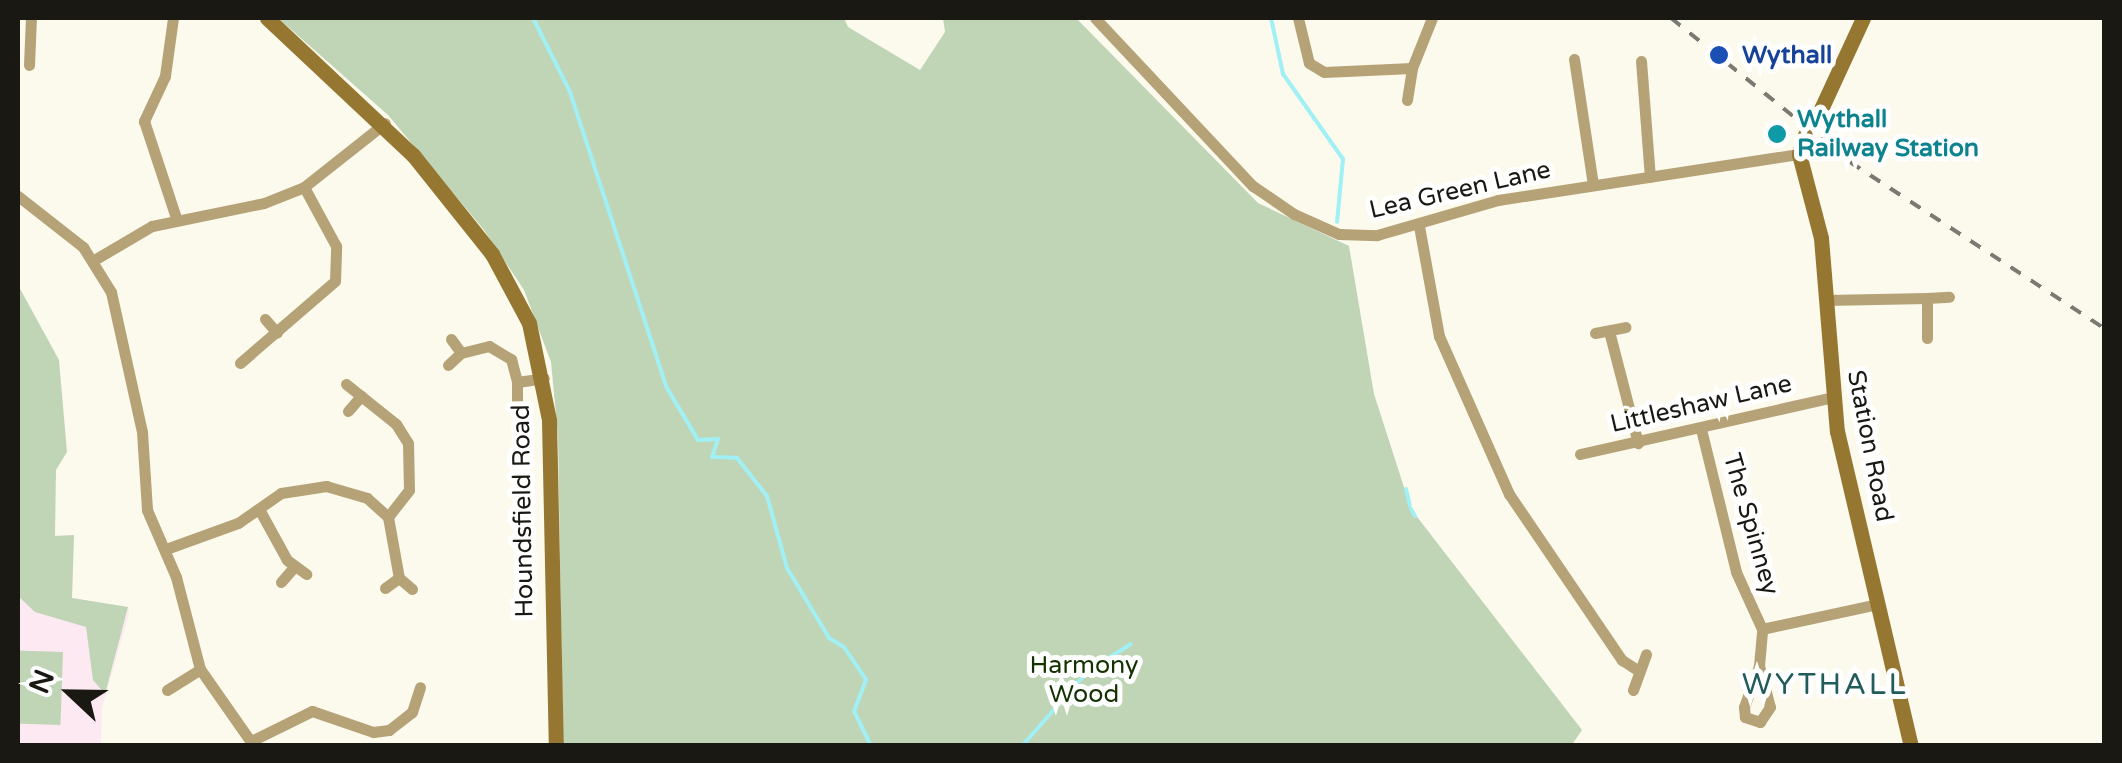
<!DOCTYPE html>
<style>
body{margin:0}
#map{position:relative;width:2122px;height:763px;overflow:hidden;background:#fcfaed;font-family:"Varela Round",sans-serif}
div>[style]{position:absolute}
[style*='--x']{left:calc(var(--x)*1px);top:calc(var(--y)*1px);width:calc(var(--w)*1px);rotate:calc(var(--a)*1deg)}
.education>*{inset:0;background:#fde9f1}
.green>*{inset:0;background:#c0d5b6;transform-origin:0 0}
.stream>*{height:4px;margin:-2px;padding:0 2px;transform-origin:2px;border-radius:2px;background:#a0f0f5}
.street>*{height:11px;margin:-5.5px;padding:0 5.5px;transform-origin:5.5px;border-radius:5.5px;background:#b6a277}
.secondary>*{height:15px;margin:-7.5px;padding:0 7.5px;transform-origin:7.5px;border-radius:7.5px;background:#957732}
.rail>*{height:4px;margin-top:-2px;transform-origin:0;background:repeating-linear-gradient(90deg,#7b7a72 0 12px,transparent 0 24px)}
.secondary-bridge>*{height:15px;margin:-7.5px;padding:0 7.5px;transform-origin:7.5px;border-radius:7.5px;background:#957732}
.dots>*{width:28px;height:28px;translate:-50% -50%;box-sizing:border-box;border:5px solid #fff;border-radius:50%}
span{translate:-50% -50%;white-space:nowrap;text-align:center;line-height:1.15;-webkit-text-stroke:10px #fff;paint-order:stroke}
.transit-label{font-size:25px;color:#164399;font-weight:700}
.left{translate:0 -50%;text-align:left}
.culture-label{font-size:25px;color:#0d838f;font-weight:700}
.street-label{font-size:25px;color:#191813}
.park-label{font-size:25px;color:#143200}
.quarter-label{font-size:30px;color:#215b5a;letter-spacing:2.5px}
.frame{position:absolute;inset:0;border:20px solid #191813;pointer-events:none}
.north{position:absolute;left:20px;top:643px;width:100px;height:100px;-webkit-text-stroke:8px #fff;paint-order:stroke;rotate:292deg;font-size:28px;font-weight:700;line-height:40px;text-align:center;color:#191813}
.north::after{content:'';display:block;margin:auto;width:35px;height:45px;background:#191813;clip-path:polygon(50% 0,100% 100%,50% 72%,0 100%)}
</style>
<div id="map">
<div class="education">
<i style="clip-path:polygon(74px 535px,72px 598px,128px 607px,129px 614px,102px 708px,101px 745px,18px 746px,18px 539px)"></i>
</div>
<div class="green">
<i style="clip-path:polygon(278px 18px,844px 18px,848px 27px,920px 70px,945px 32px,943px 18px,1076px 18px,1258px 203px,1349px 246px,1374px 394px,1411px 509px,1582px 730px,1571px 746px,563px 745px,558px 436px,551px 362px,524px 290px,484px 230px,388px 115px)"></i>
<i style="clip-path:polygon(18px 285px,59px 360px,67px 452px,56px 470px,55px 536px,74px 535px,72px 598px,128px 607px,105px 694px,93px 680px,86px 627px,35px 612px,18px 596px)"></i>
<i style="left:63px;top:652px;width:73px;height:45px;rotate:92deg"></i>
</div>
<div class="stream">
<i style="--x:533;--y:18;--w:83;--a:63.4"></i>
<i style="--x:570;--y:92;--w:311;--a:71.9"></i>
<i style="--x:667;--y:388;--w:61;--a:59.2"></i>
<i style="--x:698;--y:440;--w:20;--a:-3"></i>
<i style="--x:718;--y:439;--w:19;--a:108"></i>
<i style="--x:712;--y:457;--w:25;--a:2"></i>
<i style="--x:737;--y:458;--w:48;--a:51.7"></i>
<i style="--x:767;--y:496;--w:75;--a:74.5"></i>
<i style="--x:787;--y:568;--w:82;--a:59"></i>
<i style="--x:829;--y:638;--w:17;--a:31"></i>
<i style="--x:844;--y:647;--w:40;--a:56"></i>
<i style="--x:866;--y:680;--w:33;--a:111"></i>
<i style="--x:854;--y:711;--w:39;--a:64"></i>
<i style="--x:1271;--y:18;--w:57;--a:77.9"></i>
<i style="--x:1283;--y:74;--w:104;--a:54.8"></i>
<i style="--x:1343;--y:159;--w:63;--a:95.4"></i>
<i style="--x:1406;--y:489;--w:17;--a:77"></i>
<i style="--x:1411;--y:509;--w:8;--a:60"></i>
<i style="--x:1022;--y:746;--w:101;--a:-48.6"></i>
<i style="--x:1089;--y:670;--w:49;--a:-31.8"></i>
</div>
<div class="street">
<i style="--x:173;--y:18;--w:59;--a:97.9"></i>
<i style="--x:165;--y:76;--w:50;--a:115"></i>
<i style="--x:144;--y:121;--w:102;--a:71.7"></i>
<i style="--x:1095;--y:18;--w:231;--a:46.8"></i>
<i style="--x:1253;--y:186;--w:50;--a:34.3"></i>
<i style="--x:1294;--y:214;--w:49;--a:24"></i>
<i style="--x:1339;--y:234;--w:38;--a:2"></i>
<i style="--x:1377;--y:235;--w:126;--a:-16.1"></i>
<i style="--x:1498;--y:200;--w:304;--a:-8.7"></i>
<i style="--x:1298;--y:18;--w:46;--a:76.3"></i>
<i style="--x:1309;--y:63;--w:17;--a:31"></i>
<i style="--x:1324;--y:72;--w:88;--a:-2.6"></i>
<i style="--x:1412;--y:68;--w:54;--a:-68.2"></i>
<i style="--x:1574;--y:59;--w:127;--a:81.4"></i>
<i style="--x:1641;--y:61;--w:116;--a:85.6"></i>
<i style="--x:29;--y:65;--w:47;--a:-87.6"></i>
<i style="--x:1407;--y:100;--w:32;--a:-81"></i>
<i style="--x:18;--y:196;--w:83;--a:38.1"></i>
<i style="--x:83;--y:247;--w:53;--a:58.1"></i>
<i style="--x:111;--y:292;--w:143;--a:77.5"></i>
<i style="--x:142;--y:432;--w:78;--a:86.3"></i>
<i style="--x:147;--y:510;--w:73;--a:66.6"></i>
<i style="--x:176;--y:577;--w:95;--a:75.4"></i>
<i style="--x:200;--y:669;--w:94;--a:55"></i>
<i style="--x:1419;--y:226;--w:112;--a:79.7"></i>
<i style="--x:1439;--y:336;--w:173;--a:66.1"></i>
<i style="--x:1509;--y:494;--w:201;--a:55.8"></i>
<i style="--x:1622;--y:660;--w:20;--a:33"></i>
<i style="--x:94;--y:260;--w:67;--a:-30.4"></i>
<i style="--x:152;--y:226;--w:114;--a:-11.6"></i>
<i style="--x:264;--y:203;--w:43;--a:-21.8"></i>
<i style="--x:304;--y:187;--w:103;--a:-38.3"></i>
<i style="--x:1927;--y:298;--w:22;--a:-3"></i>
<i style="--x:1826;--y:300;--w:101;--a:-1.1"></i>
<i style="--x:1927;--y:298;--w:40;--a:90"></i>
<i style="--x:265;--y:319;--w:18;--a:49"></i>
<i style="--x:1609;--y:331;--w:116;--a:75.5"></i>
<i style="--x:1595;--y:333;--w:31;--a:-11"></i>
<i style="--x:451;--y:339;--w:17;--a:54"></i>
<i style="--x:240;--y:363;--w:125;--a:-40.8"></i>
<i style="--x:335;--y:281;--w:35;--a:-88"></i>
<i style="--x:336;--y:246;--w:67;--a:-118.5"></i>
<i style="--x:448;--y:365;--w:18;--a:-43"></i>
<i style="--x:461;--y:353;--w:29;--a:-14"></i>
<i style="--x:489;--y:346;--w:26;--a:31"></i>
<i style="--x:511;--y:359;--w:24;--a:75"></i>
<i style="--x:517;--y:382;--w:27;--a:-8"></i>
<i style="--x:517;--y:382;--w:24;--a:90"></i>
<i style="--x:346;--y:384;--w:64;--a:38.7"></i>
<i style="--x:396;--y:424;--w:22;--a:58"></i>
<i style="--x:408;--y:443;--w:47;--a:88.8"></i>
<i style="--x:409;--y:490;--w:34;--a:128"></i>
<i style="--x:348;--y:411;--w:20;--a:-49"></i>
<i style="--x:1701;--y:429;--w:147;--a:76.2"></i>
<i style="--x:1736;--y:572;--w:63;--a:65.5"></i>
<i style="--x:1762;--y:629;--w:119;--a:-12.2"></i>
<i style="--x:1580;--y:454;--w:258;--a:-12.7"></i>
<i style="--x:259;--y:509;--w:58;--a:61.2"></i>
<i style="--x:287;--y:560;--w:24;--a:36"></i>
<i style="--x:166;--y:549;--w:77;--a:-19.9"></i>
<i style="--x:238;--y:523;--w:52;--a:-34.9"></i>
<i style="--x:281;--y:493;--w:46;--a:-8.8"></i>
<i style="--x:326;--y:486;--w:43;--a:16.3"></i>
<i style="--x:367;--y:498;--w:28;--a:42"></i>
<i style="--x:388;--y:517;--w:62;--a:79.8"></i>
<i style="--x:399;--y:578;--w:17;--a:40"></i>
<i style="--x:281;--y:582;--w:18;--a:-49"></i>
<i style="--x:385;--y:588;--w:17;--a:-36"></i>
<i style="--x:1759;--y:666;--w:42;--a:75"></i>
<i style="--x:1770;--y:707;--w:18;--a:124"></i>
<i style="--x:1760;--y:722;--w:16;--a:-162"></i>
<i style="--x:1745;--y:717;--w:10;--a:-96"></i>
<i style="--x:1744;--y:707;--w:44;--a:-69.9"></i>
<i style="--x:1759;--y:666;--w:37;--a:-85"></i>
<i style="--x:167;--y:690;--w:39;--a:-32"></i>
<i style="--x:1633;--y:690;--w:38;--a:-70"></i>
<i style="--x:251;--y:741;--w:68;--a:-26.2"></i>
<i style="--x:312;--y:711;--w:65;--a:19"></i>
<i style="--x:373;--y:732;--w:16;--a:-7"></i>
<i style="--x:389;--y:730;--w:29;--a:-38"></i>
<i style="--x:412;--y:712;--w:26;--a:-72"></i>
</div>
<div class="secondary">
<i style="--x:267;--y:18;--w:200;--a:43.2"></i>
<i style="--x:413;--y:155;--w:127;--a:51.4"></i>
<i style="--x:492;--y:254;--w:78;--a:61.8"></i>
<i style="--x:529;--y:323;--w:99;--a:78.3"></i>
<i style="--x:549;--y:420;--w:326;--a:88.8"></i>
<i style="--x:1815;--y:122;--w:115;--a:-65.2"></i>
<i style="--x:1805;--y:135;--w:20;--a:108"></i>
<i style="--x:1799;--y:154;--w:87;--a:75.3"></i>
<i style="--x:1821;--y:238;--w:194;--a:85.3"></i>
<i style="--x:1837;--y:431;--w:324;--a:76.8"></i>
</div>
<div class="rail">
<i style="--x:1671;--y:18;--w:230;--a:38.8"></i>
<i style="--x:1850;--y:162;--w:303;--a:33.2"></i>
</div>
<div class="secondary-bridge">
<i style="--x:1805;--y:135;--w:16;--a:-52"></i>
</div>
<div class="dots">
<i style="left:1719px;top:55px;background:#1a4fb4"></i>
<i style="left:1777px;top:134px;background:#0f9aa8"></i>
</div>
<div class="transit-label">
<span class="left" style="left:1742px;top:55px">Wythall</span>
</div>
<div class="culture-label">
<span class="left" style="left:1797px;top:134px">Wythall<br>Railway Station</span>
</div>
<div class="street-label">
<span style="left:1460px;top:190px;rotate:-13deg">Lea Green Lane</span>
<span style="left:1701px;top:404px;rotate:-13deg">Littleshaw Lane</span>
<span style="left:1870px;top:446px;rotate:79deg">Station Road</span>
<span style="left:523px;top:511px;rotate:-91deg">Houndsfield Road</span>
<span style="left:1751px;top:524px;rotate:74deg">The Spinney</span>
</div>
<div class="park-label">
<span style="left:1084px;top:680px">Harmony<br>Wood</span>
</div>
<div class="quarter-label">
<span style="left:1825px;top:685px">WYTHALL</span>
</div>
<div class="frame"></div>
<div class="north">N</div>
</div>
